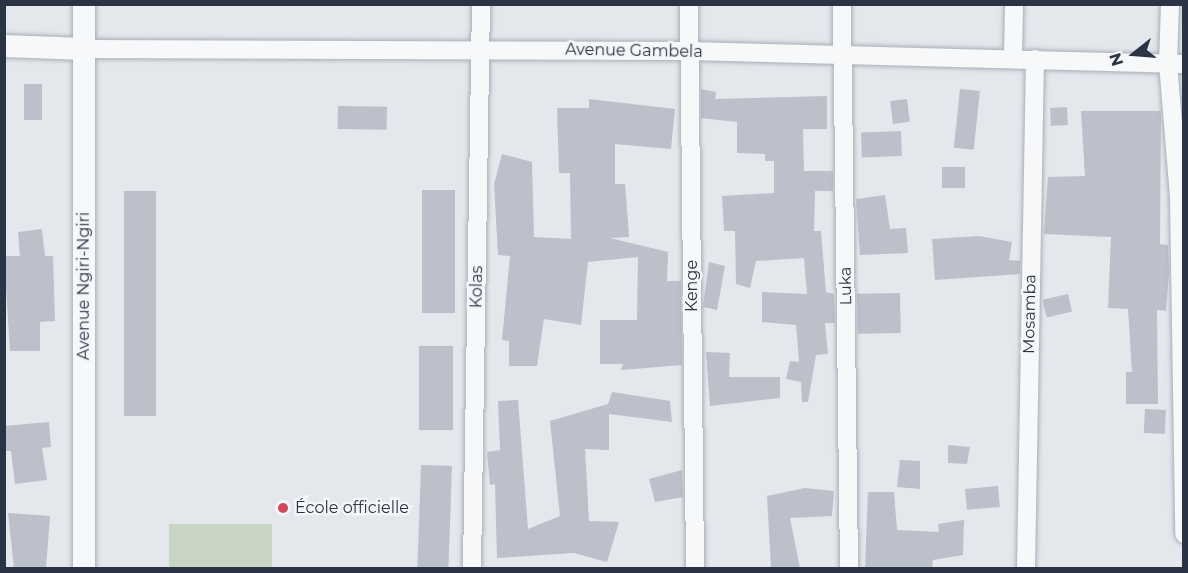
<!DOCTYPE html>
<meta charset="utf-8">
<style>
body{margin:0}
#map{position:relative;width:1188px;height:573px;overflow:hidden;background:#e4e7ec;font-family:Montserrat,sans-serif}
div>[style]{position:absolute}
[style*='--x']{left:calc(var(--x)*1px);top:calc(var(--y)*1px);width:calc(var(--w)*1px);rotate:calc(var(--a)*1deg)}
.green>*{inset:0;background:#c9d6c5;transform-origin:0 0}
.building>*{inset:0;background:#bbc0ca;transform-origin:0 0}
.roads{filter:drop-shadow(0 0 2px #a9aeb7) drop-shadow(0 0 2px #a9aeb7)}
.minor>*{height:18px;margin:-9px;padding:0 9px;transform-origin:9px;border-radius:9px;background:#f7f8fa}
.tertiary>*{height:22px;margin:-11px;padding:0 11px;transform-origin:11px;border-radius:11px;background:#f7f8fa}
.dots>*{width:16px;height:16px;translate:-50% -50%;box-sizing:border-box;border:3px solid #f4f6f9;border-radius:50%}
span{translate:-50% -50%;white-space:nowrap;text-align:center;line-height:1.15;-webkit-text-stroke:5px #f4f6f9;paint-order:stroke}
.street-label{font-size:16px;color:#2b3445}
.poi-label{font-size:16px;color:#2b3445}
.left{translate:0 -50%;text-align:left}
.frame{position:absolute;inset:0;border:6px solid #2b3445;pointer-events:none}
.north{position:absolute;left:1104px;top:24px;width:60px;height:60px;-webkit-text-stroke:4px #f4f6f9;paint-order:stroke;rotate:253deg;font-size:16px;font-weight:700;line-height:24px;text-align:center;color:#2b3445}
.north::after{content:'';display:block;margin:auto;width:21px;height:27px;background:#2b3445;clip-path:polygon(50% 0,100% 100%,50% 72%,0 100%)}
</style>
<div id="map">
<div class="green">
<i style="left:272px;top:524px;width:44px;height:103px;rotate:90deg"></i>
</div>
<div class="building">
<i style="left:24px;top:84px;width:18px;height:36px"></i>
<i style="clip-path:polygon(701px 89px,716px 92px,715px 99px,827px 96px,827px 129px,803px 129px,804px 171px,833px 171px,833px 191px,815px 191px,814px 231px,821px 231px,826px 292px,834px 294px,835px 323px,825px 323px,828px 354px,816px 355px,808px 402px,802px 402px,801px 382px,786px 379px,790px 361px,799px 362px,796px 325px,762px 322px,762px 292px,807px 294px,804px 258px,756px 261px,750px 288px,736px 284px,735px 231px,724px 231px,722px 196px,774px 193px,774px 161px,765px 161px,765px 154px,737px 153px,737px 122px,701px 118px)"></i>
<i style="left:960px;top:89px;width:20px;height:59px;rotate:6deg"></i>
<i style="clip-path:polygon(589px 99px,675px 109px,671px 149px,615px 144px,615px 184px,625px 184px,629px 237px,610px 238px,668px 252px,667px 281px,681px 281px,682px 365px,621px 370px,623px 364px,600px 364px,600px 320px,637px 320px,638px 257px,588px 262px,581px 325px,544px 319px,537px 366px,509px 366px,509px 341px,502px 340px,510px 256px,498px 255px,494px 184px,502px 154px,532px 162px,534px 237px,571px 239px,570px 173px,559px 173px,557px 108px,589px 108px)"></i>
<i style="left:907px;top:99px;width:23px;height:17px;rotate:83deg"></i>
<i style="left:338px;top:106px;width:49px;height:23px;rotate:1deg"></i>
<i style="left:1067px;top:107px;width:18px;height:17px;rotate:87deg"></i>
<i style="clip-path:polygon(1081px 111px,1161px 111px,1160px 244px,1168px 245px,1169px 273px,1166px 311px,1157px 310px,1158px 404px,1126px 404px,1126px 372px,1132px 372px,1128px 309px,1108px 308px,1111px 237px,1044px 234px,1048px 177px,1085px 176px)"></i>
<i style="left:901px;top:131px;width:25px;height:40px;rotate:88deg"></i>
<i style="left:942px;top:167px;width:23px;height:21px"></i>
<i style="left:422px;top:190px;width:33px;height:123px"></i>
<i style="left:124px;top:191px;width:32px;height:225px"></i>
<i style="clip-path:polygon(885px 195px,890px 229px,906px 228px,908px 253px,860px 255px,856px 199px)"></i>
<i style="clip-path:polygon(42px 229px,45px 256px,53px 256px,55px 321px,40px 322px,40px 351px,10px 351px,4px 256px,20px 256px,18px 232px)"></i>
<i style="clip-path:polygon(979px 236px,1012px 242px,1009px 260px,1020px 261px,1020px 274px,935px 280px,932px 239px)"></i>
<i style="clip-path:polygon(709px 262px,725px 266px,717px 310px,703px 307px)"></i>
<i style="left:900px;top:293px;width:40px;height:43px;rotate:89deg"></i>
<i style="left:1068px;top:294px;width:18px;height:26px;rotate:77deg"></i>
<i style="left:419px;top:346px;width:34px;height:84px"></i>
<i style="clip-path:polygon(706px 352px,730px 353px,729px 377px,780px 377px,780px 398px,710px 406px)"></i>
<i style="clip-path:polygon(612px 392px,670px 401px,672px 422px,609px 414px,609px 450px,585px 449px,589px 521px,619px 522px,607px 562px,574px 553px,497px 558px,495px 484px,490px 485px,487px 452px,500px 450px,498px 401px,518px 400px,528px 529px,560px 516px,550px 421px,608px 404px)"></i>
<i style="left:1145px;top:409px;width:21px;height:24px;rotate:3deg"></i>
<i style="clip-path:polygon(49px 422px,51px 447px,42px 448px,47px 480px,15px 484px,11px 451px,4px 451px,4px 426px)"></i>
<i style="clip-path:polygon(948px 445px,970px 447px,967px 464px,948px 463px)"></i>
<i style="clip-path:polygon(900px 460px,920px 461px,920px 489px,897px 487px)"></i>
<i style="left:421px;top:465px;width:31px;height:103px;rotate:2deg"></i>
<i style="clip-path:polygon(682px 470px,683px 497px,655px 502px,649px 479px)"></i>
<i style="left:998px;top:486px;width:21px;height:33px;rotate:85deg"></i>
<i style="clip-path:polygon(805px 488px,834px 491px,832px 516px,790px 518px,800px 568px,771px 568px,767px 496px)"></i>
<i style="clip-path:polygon(868px 492px,894px 492px,897px 530px,939px 532px,938px 524px,964px 520px,963px 555px,933px 560px,932px 568px,865px 568px)"></i>
<i style="clip-path:polygon(8px 513px,50px 516px,46px 568px,14px 568px)"></i>
</div>
<div class="roads">
<div class="minor">
<i style="--x:689;--y:4;--w:564;--a:89.39"></i>
<i style="--x:842;--y:4;--w:564;--a:89.29"></i>
<i style="--x:1170;--y:4;--w:59;--a:91.9"></i>
<i style="--x:1168;--y:63;--w:134;--a:85.3"></i>
<i style="--x:1179;--y:197;--w:337;--a:89.1"></i>
<i style="--x:84;--y:49;--w:606;--a:0.19"></i>
<i style="--x:690;--y:51;--w:494;--a:1.5"></i>
<i style="--x:1013;--y:56;--w:52;--a:-88.9"></i>
<i style="--x:472;--y:568;--w:564;--a:-89.09"></i>
<i style="--x:1026;--y:568;--w:509;--a:-88.99"></i>
</div>
<div class="tertiary">
<i style="--x:4;--y:46;--w:80;--a:2.1"></i>
<i style="--x:84;--y:568;--w:564;--a:-90"></i>
</div>
</div>
<div class="dots">
<i style="left:283px;top:508px;background:#d1495b"></i>
</div>
<div class="street-label">
<span style="left:634px;top:51px;rotate:1deg">Avenue Gambela</span>
<span style="left:84px;top:286px;rotate:-90deg">Avenue Ngiri-Ngiri</span>
<span style="left:692px;top:286px;rotate:-90deg">Kenge</span>
<span style="left:846px;top:286px;rotate:-91deg">Luka</span>
<span style="left:477px;top:287px;rotate:-89deg">Kolas</span>
<span style="left:1030px;top:314px;rotate:-89deg">Mosamba</span>
</div>
<div class="poi-label">
<span class="left" style="left:295px;top:508px">École officielle</span>
</div>
<div class="frame"></div>
<div class="north">N</div>
</div>
